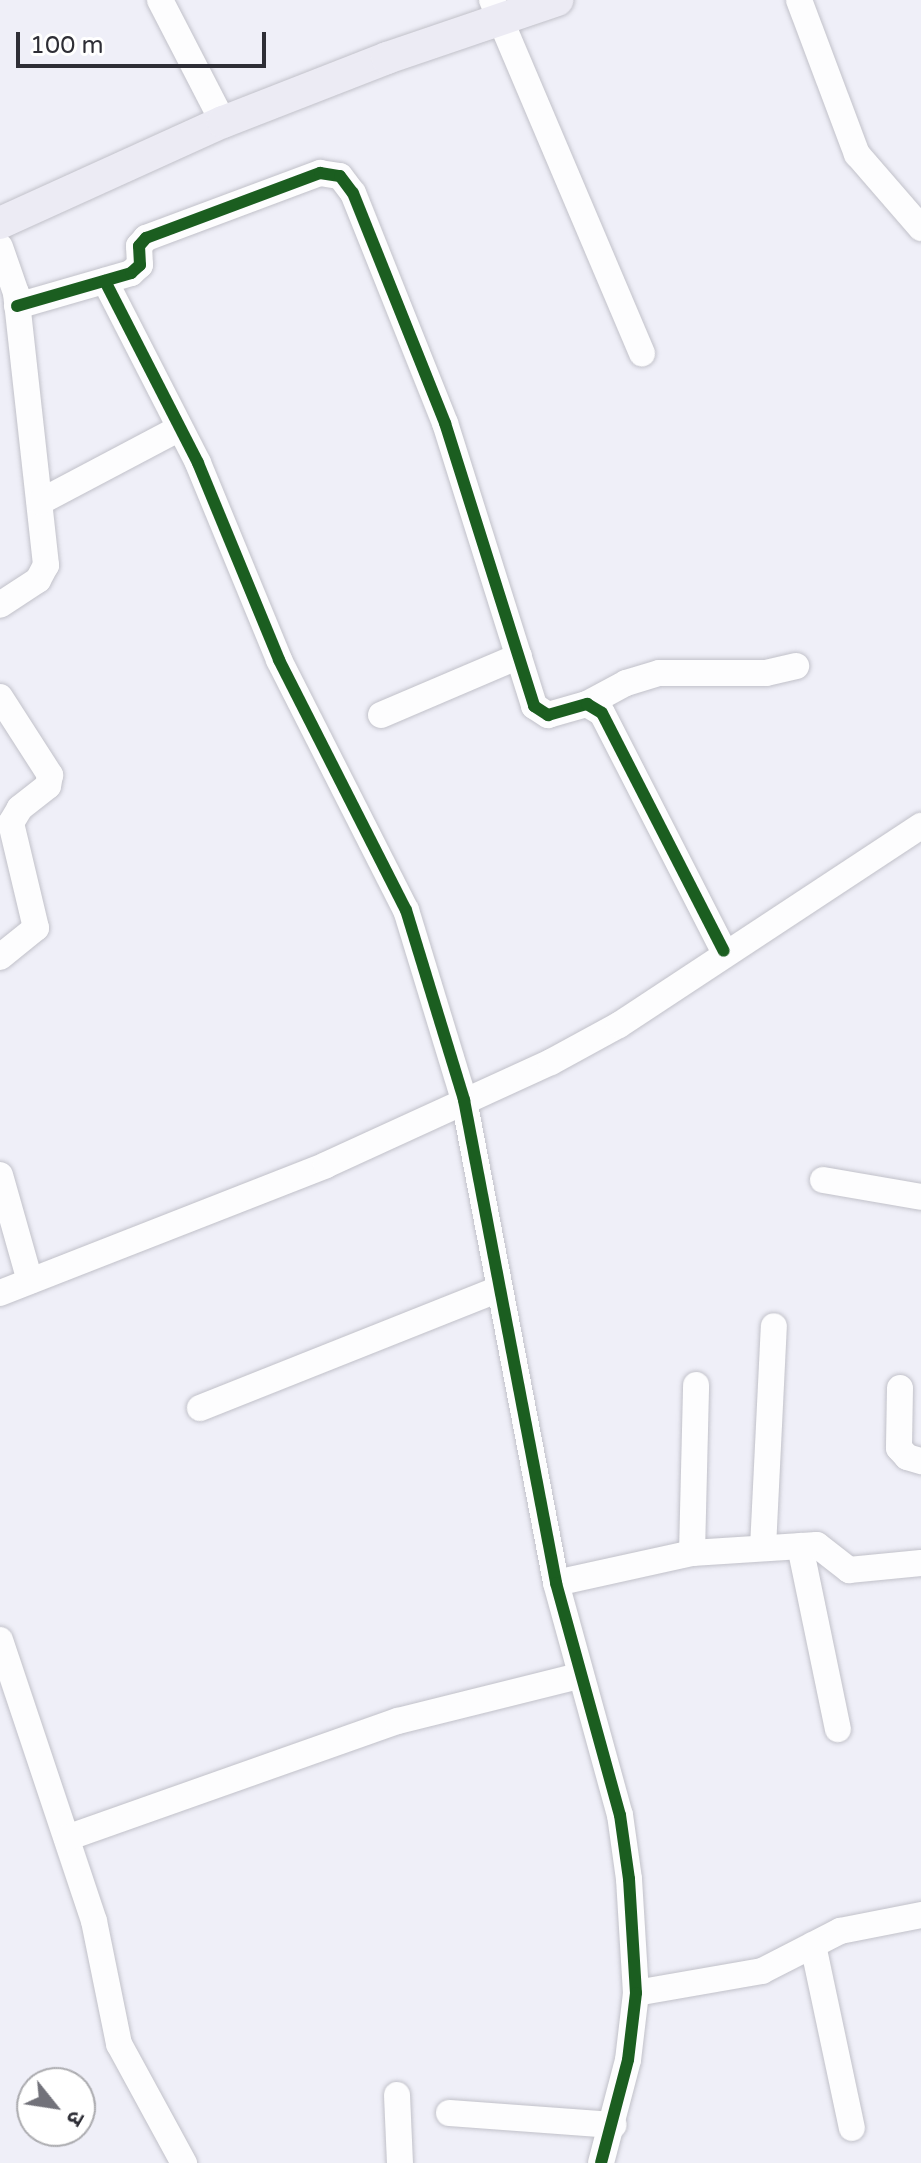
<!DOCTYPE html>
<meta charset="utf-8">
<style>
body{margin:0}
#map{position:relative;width:921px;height:2163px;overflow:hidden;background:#efeff8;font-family:"Varela Round","Noto Sans Devanagari",sans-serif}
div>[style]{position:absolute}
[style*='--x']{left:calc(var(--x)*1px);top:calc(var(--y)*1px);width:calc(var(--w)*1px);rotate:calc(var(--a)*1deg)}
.roads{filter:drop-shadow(0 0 2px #c1c1c9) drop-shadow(0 0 2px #c1c1c9)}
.minor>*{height:26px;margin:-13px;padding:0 13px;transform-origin:13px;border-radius:13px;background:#fdfdfe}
.major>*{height:32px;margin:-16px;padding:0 16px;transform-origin:16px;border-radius:16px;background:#ecebf4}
.cycleway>*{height:12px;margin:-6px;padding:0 6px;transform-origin:6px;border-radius:6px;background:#1b5e20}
span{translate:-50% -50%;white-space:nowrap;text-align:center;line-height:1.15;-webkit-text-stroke:6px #fff;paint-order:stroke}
.north{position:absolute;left:16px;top:2067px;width:80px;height:80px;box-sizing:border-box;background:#fff;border:2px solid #ababaf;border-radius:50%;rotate:120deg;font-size:22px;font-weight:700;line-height:32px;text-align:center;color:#2e2e36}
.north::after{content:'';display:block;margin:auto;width:28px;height:36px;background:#72727a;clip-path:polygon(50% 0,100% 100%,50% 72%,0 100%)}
.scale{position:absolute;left:16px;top:32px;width:250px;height:36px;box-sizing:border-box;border:4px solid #2e2e36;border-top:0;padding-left:10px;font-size:24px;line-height:28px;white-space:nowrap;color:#2e2e36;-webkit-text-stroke:6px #fff;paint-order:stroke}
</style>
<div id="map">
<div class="roads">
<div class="minor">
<i style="--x:160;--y:0;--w:137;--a:62.7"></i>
<i style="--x:492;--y:0;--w:384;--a:67"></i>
<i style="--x:799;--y:0;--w:165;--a:69.4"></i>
<i style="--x:857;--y:154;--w:98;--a:49.1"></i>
<i style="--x:0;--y:247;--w:49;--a:70.8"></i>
<i style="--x:16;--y:293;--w:274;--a:83.7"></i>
<i style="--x:46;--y:565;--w:17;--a:118"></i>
<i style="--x:38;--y:580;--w:45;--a:146.7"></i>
<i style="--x:105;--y:281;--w:204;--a:62.9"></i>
<i style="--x:198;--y:463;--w:213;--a:67.6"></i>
<i style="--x:279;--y:660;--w:280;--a:63.1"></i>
<i style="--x:406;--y:910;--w:199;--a:73"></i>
<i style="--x:464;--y:1100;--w:492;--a:79.2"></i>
<i style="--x:556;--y:1583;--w:241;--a:74.6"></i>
<i style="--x:620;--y:1815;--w:65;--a:82"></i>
<i style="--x:629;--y:1879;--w:114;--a:86.5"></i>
<i style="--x:636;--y:1993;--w:67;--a:96.8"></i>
<i style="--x:628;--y:2060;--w:106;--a:104.7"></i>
<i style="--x:17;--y:306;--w:119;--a:-16.1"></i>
<i style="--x:131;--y:273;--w:12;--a:-42"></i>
<i style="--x:140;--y:265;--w:19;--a:-93"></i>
<i style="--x:139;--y:246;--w:11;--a:-49"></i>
<i style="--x:146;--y:238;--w:186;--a:-20.5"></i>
<i style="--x:320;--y:173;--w:20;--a:9"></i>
<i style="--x:340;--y:176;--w:21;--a:53"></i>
<i style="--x:353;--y:193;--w:248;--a:68.2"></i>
<i style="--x:445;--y:423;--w:297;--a:72.5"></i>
<i style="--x:534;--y:706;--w:17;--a:33"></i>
<i style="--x:548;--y:715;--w:41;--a:-15.8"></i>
<i style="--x:587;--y:704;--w:17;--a:31"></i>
<i style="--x:602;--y:713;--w:267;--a:62.9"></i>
<i style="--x:40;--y:502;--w:156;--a:-27.9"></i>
<i style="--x:0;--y:697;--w:93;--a:57.3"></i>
<i style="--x:50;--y:775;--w:11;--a:100"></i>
<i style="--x:48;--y:786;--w:36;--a:142"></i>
<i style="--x:20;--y:808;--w:17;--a:121"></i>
<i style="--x:11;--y:823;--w:108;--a:76.6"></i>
<i style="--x:36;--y:928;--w:46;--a:141.1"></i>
<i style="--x:587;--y:704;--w:44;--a:-28.3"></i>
<i style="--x:626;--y:683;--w:34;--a:-17"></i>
<i style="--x:659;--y:673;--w:107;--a:0"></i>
<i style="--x:766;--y:673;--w:31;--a:-13"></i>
<i style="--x:381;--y:715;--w:150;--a:-23.1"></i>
<i style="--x:0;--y:1175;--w:110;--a:74.2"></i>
<i style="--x:823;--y:1180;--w:99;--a:9.8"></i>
<i style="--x:0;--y:1293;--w:350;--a:-21.4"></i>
<i style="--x:326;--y:1165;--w:247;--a:-24.6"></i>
<i style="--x:551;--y:1062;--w:77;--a:-28.6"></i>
<i style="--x:619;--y:1025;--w:362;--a:-33.4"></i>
<i style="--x:900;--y:1388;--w:60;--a:91"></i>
<i style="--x:899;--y:1448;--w:12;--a:48"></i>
<i style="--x:907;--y:1457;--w:15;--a:16"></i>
<i style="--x:200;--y:1408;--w:322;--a:-21.7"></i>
<i style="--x:800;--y:1546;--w:187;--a:78.3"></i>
<i style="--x:763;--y:1548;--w:222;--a:-87.2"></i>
<i style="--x:692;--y:1553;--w:168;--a:-88.6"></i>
<i style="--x:556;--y:1583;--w:139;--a:-12.4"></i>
<i style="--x:692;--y:1553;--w:125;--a:-3.7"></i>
<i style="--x:817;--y:1545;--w:41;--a:38"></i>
<i style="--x:849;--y:1570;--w:72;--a:-5.6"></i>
<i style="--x:0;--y:1640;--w:296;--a:71.5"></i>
<i style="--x:94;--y:1921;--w:126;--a:78.5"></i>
<i style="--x:119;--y:2044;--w:136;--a:61.4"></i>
<i style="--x:67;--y:1838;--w:351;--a:-19.5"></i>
<i style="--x:398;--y:1721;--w:187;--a:-14"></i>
<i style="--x:813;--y:1945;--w:187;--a:78"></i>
<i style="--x:636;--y:1993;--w:128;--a:-9.9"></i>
<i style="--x:762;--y:1971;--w:88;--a:-27.1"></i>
<i style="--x:840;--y:1931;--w:83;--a:-11.2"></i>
<i style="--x:397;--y:2095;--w:68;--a:87.5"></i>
<i style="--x:449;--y:2113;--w:165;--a:4.2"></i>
</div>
<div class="major">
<i style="--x:0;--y:223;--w:245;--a:-24.4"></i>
<i style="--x:223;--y:122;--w:176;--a:-21.3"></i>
<i style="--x:387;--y:58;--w:180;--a:-18.8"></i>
</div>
</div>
<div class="cycleway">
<i style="--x:105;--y:281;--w:204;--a:62.9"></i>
<i style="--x:198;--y:463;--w:213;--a:67.6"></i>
<i style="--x:279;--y:660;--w:280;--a:63.1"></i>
<i style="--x:406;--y:910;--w:199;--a:73"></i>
<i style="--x:464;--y:1100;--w:492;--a:79.2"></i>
<i style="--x:556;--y:1583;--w:241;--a:74.6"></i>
<i style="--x:620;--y:1815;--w:65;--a:82"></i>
<i style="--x:629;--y:1879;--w:114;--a:86.5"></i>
<i style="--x:636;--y:1993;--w:67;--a:96.8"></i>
<i style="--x:628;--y:2060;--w:106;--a:104.7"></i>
<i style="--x:17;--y:306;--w:119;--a:-16.1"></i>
<i style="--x:131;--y:273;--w:12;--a:-42"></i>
<i style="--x:140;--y:265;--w:19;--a:-93"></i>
<i style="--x:139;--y:246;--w:11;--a:-49"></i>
<i style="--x:146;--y:238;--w:186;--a:-20.5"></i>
<i style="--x:320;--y:173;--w:20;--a:9"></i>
<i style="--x:340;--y:176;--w:21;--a:53"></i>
<i style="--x:353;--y:193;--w:248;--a:68.2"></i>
<i style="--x:445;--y:423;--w:297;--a:72.5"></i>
<i style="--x:534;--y:706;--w:17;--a:33"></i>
<i style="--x:548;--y:715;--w:41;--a:-15.8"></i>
<i style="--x:587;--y:704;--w:17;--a:31"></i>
<i style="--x:602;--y:713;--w:267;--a:62.9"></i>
</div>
<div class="north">उ</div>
<div class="scale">100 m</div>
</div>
